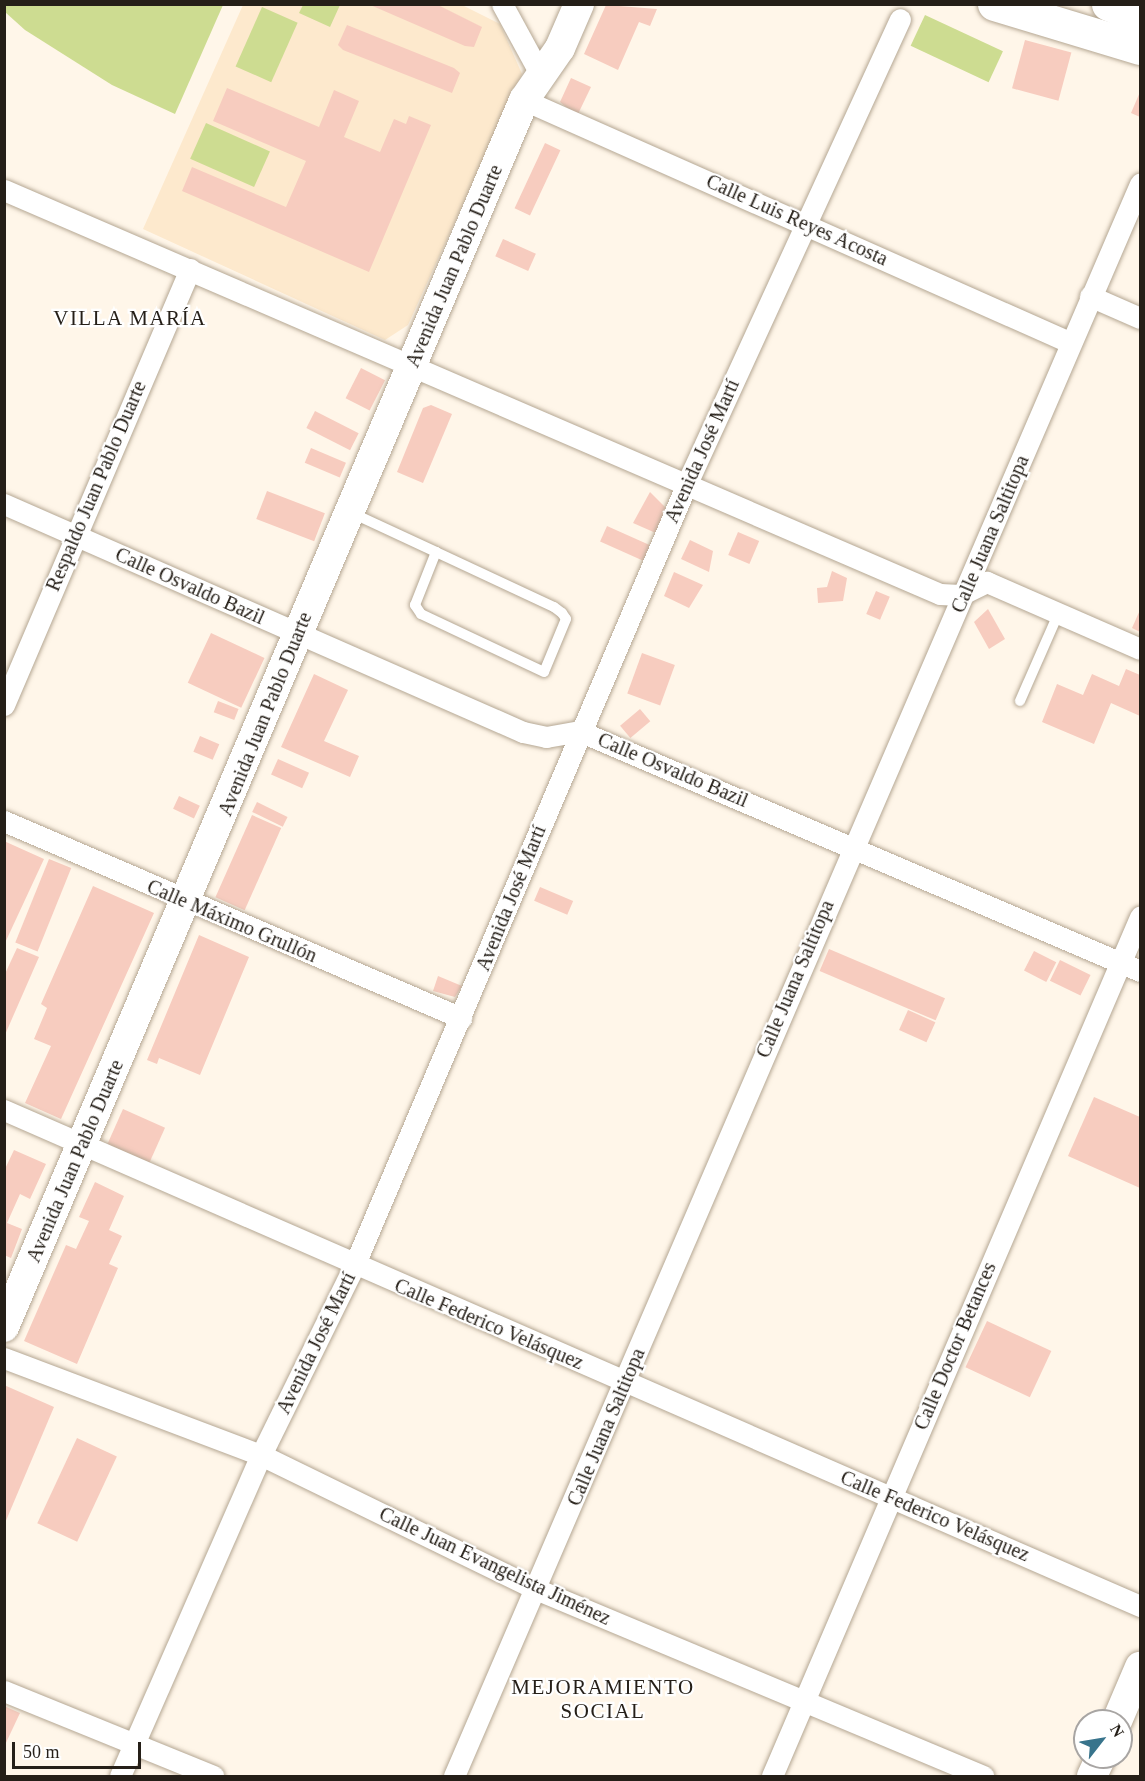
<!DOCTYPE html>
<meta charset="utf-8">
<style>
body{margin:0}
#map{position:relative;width:1145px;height:1781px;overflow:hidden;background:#fff6e9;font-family:Georgia,serif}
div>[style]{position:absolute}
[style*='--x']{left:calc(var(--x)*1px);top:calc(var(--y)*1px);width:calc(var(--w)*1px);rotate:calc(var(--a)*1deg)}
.built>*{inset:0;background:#fde9cd}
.green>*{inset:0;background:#cddc91;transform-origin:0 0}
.building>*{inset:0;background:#f7ccbf;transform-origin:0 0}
.roads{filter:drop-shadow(0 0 2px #b5a793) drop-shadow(0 0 2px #b5a793)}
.service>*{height:10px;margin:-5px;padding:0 5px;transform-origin:5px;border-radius:5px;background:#fff}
.minor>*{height:21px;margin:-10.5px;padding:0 10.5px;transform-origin:10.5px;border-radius:10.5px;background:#fff}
.secondary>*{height:30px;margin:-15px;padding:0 15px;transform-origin:15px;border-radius:15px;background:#fff}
.primary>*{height:33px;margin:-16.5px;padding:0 16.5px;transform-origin:16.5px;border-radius:16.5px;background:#fff}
span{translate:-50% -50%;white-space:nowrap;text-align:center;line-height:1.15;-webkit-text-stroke:4.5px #fff;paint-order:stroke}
.street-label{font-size:20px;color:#251f18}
.neighbourhood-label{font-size:21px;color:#251f18;letter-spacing:1.5px}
.frame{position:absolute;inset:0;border:6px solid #251f18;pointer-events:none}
.north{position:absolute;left:1073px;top:1709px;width:60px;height:60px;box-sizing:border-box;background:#fff;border:2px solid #a8a5a3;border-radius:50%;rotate:59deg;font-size:16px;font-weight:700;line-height:24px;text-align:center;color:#251f18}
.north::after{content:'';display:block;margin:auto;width:21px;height:27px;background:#38748c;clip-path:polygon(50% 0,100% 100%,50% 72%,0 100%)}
.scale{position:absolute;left:12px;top:1742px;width:129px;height:27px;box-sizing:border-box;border:3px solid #251f18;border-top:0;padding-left:8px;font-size:18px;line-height:21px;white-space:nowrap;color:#251f18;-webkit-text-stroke:4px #fff;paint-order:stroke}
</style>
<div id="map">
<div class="built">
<i style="clip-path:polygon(243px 5px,462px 5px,500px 24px,522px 74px,408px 325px,385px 340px,143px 229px)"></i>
</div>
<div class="green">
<i style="clip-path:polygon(5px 4px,223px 4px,223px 5px,175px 114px,112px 85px,25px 30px,5px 12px)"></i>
<i style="clip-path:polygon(303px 5px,303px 4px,340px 5px,330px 27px,299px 13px)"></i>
<i style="left:262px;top:7px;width:39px;height:65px;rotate:24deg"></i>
<i style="left:925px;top:15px;width:86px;height:34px;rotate:25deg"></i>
<i style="left:206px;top:123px;width:70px;height:39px;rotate:24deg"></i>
</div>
<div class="building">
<i style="clip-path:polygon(368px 4px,436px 4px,482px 27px,474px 47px,465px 46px)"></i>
<i style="clip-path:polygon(606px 5px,657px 9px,650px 26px,639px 22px,618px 70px,584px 54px)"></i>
<i style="clip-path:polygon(347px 25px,454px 68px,460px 73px,452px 93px,343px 50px,338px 45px)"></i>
<i style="left:1025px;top:40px;width:48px;height:50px;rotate:15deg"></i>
<i style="clip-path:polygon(571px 78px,591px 87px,577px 116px,560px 102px)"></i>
<i style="clip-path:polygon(227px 88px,319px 127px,334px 90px,359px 101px,344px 137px,380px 152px,394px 119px,406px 124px,409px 116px,431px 125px,369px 272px,182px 191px,192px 167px,286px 207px,306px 161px,213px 121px)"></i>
<i style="clip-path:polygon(1140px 92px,1140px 117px,1131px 113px)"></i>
<i style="left:545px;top:143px;width:17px;height:72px;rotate:25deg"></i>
<i style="left:503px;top:239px;width:36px;height:19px;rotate:24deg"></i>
<i style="left:361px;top:368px;width:27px;height:34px;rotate:27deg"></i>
<i style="clip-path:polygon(431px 405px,452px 414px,423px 483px,397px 472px,423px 408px)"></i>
<i style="left:315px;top:411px;width:49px;height:19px;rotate:27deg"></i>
<i style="left:311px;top:448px;width:38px;height:16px;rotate:23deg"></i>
<i style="left:267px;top:491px;width:62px;height:30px;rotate:21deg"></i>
<i style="clip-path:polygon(650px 492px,666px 508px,658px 534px,633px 523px)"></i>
<i style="left:607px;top:526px;width:49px;height:17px;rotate:24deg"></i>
<i style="left:738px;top:532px;width:23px;height:25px;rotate:23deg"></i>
<i style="clip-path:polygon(690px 540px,713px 551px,709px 572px,681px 559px)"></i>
<i style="clip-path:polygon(832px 571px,847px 578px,843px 601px,818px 603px,817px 588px,827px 587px)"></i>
<i style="clip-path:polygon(674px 572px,703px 585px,689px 608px,664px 596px)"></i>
<i style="left:876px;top:591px;width:15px;height:25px;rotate:23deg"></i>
<i style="clip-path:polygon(988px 609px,1005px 639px,989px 649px,974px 622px)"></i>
<i style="clip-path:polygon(1140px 610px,1140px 632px,1132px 628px)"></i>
<i style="left:211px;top:633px;width:59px;height:55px;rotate:25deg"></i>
<i style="left:642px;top:653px;width:35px;height:43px;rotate:20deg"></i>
<i style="clip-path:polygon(1126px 669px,1140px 675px,1140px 716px,1111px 703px,1094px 744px,1042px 722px,1057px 684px,1083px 695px,1092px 674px,1119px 686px)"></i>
<i style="clip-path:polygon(314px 674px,348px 690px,324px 741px,359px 756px,350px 777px,281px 747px)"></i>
<i style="left:218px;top:701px;width:22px;height:12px;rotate:21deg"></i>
<i style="left:640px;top:709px;width:16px;height:26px;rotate:50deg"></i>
<i style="left:200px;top:736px;width:21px;height:17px;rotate:23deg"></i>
<i style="left:278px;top:759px;width:34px;height:17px;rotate:24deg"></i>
<i style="left:179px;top:796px;width:23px;height:14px;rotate:25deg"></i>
<i style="left:257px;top:802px;width:34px;height:11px;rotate:26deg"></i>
<i style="left:252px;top:815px;width:32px;height:90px;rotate:24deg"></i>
<i style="clip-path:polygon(4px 841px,44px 859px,4px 945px)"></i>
<i style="left:49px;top:859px;width:24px;height:90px;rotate:22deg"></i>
<i style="clip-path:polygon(93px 886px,154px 913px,61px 1119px,25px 1103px,51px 1046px,34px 1039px,47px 1008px,41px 1004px)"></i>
<i style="left:540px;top:887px;width:36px;height:15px;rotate:23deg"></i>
<i style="clip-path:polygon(199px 935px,249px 957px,200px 1075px,159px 1058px,157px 1064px,147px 1060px)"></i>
<i style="clip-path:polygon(17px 948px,39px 957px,4px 1037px,4px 976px)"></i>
<i style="left:829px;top:949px;width:126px;height:24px;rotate:23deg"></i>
<i style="left:1034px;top:951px;width:25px;height:22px;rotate:27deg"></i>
<i style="left:1060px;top:960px;width:34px;height:23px;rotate:26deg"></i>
<i style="clip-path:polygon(438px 976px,462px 986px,455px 997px,433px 991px)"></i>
<i style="left:908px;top:1010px;width:30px;height:22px;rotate:24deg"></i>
<i style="clip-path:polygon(1094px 1097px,1140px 1117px,1140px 1188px,1068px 1156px)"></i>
<i style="left:123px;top:1109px;width:46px;height:39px;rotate:24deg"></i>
<i style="clip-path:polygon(14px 1150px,46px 1164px,30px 1199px,20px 1194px,7px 1223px,22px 1229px,11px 1258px,4px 1255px,4px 1171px)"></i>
<i style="clip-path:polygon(95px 1182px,124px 1196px,109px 1230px,122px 1236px,109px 1264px,118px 1268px,77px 1364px,24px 1341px,66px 1245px,76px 1249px,89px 1221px,79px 1217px)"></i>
<i style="left:987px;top:1321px;width:71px;height:51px;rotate:25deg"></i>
<i style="clip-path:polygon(4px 1385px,54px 1407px,5px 1523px,4px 1523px)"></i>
<i style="left:77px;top:1438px;width:44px;height:94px;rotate:25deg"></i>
<i style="clip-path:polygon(4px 1706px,20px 1713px,4px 1747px)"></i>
</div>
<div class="roads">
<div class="service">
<i style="--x:352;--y:513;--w:93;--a:24.9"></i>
<i style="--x:436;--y:552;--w:130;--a:25"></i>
<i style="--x:554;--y:607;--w:10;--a:37"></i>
<i style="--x:562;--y:613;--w:7;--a:56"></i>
<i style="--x:566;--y:619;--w:57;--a:112.5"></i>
<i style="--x:544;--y:672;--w:136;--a:-154.8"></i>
<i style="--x:421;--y:614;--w:11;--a:-124"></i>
<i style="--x:415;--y:605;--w:57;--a:-68.4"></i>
<i style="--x:1020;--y:701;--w:97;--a:-66.3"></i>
</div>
<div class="minor">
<i style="--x:502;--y:4;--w:77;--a:61.4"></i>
<i style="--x:524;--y:100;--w:596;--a:23.94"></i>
<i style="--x:4;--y:190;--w:1019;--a:23.35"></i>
<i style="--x:940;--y:594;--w:20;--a:3"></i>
<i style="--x:960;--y:595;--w:30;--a:-26"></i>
<i style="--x:987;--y:582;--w:167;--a:23.6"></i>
<i style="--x:1090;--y:296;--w:55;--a:23.7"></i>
<i style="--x:4;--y:504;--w:567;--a:23.72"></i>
<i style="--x:523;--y:732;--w:24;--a:12"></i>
<i style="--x:546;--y:737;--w:34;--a:-10"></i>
<i style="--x:579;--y:731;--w:610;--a:23.16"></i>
<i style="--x:4;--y:705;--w:474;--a:-66.9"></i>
<i style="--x:4;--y:821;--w:498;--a:23.3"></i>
<i style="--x:4;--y:1110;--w:1240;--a:23.59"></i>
<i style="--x:4;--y:1358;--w:275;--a:20.7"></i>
<i style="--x:261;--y:1455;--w:306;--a:26"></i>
<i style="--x:536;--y:1589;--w:485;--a:22.7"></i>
<i style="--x:4;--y:1691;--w:226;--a:22.1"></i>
<i style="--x:120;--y:1776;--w:351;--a:-66.3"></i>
<i style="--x:261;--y:1455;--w:211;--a:-63.8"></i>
<i style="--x:354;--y:1266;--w:853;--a:-66.95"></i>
<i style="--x:688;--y:481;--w:508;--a:-65.35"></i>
<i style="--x:454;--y:1776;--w:1734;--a:-66.69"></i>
<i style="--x:772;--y:1776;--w:935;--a:-66.81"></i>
</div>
<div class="secondary">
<i style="--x:4;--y:1327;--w:1333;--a:-67.03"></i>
<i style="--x:524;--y:100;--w:63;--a:-55.3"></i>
<i style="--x:560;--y:48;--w:48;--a:-66.6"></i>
<i style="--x:1117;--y:1721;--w:59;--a:-66.9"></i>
<i style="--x:1092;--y:1776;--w:21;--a:-65"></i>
</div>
<div class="primary">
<i style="--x:994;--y:4;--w:152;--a:16.8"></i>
<i style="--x:1108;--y:4;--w:35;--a:22"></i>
</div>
</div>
<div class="street-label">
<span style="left:797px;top:220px;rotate:24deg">Calle Luis Reyes Acosta</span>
<span style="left:454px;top:266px;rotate:-67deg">Avenida Juan Pablo Duarte</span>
<span style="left:702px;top:451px;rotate:-66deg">Avenida José Martí</span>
<span style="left:96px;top:486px;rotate:-67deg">Respaldo Juan Pablo Duarte</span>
<span style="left:990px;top:534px;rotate:-67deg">Calle Juana Saltitopa</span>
<span style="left:190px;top:586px;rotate:24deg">Calle Osvaldo Bazil</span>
<span style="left:265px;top:714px;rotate:-68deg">Avenida Juan Pablo Duarte</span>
<span style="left:673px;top:770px;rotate:23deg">Calle Osvaldo Bazil</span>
<span style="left:511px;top:898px;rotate:-68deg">Avenida José Martí</span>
<span style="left:232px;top:921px;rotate:23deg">Calle Máximo Grullón</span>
<span style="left:795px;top:979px;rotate:-67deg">Calle Juana Saltitopa</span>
<span style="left:75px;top:1161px;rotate:-67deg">Avenida Juan Pablo Duarte</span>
<span style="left:489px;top:1324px;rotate:23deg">Calle Federico Velásquez</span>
<span style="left:316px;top:1343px;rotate:-64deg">Avenida José Martí</span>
<span style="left:955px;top:1346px;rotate:-67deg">Calle Doctor Betances</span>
<span style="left:606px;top:1427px;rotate:-67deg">Calle Juana Saltitopa</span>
<span style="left:935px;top:1516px;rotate:23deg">Calle Federico Velásquez</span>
<span style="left:495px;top:1566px;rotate:25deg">Calle Juan Evangelista Jiménez</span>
</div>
<div class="neighbourhood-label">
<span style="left:130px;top:318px">VILLA MARÍA</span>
<span style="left:603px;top:1699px">MEJORAMIENTO<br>SOCIAL</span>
</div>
<div class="frame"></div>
<div class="north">N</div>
<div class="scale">50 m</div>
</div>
